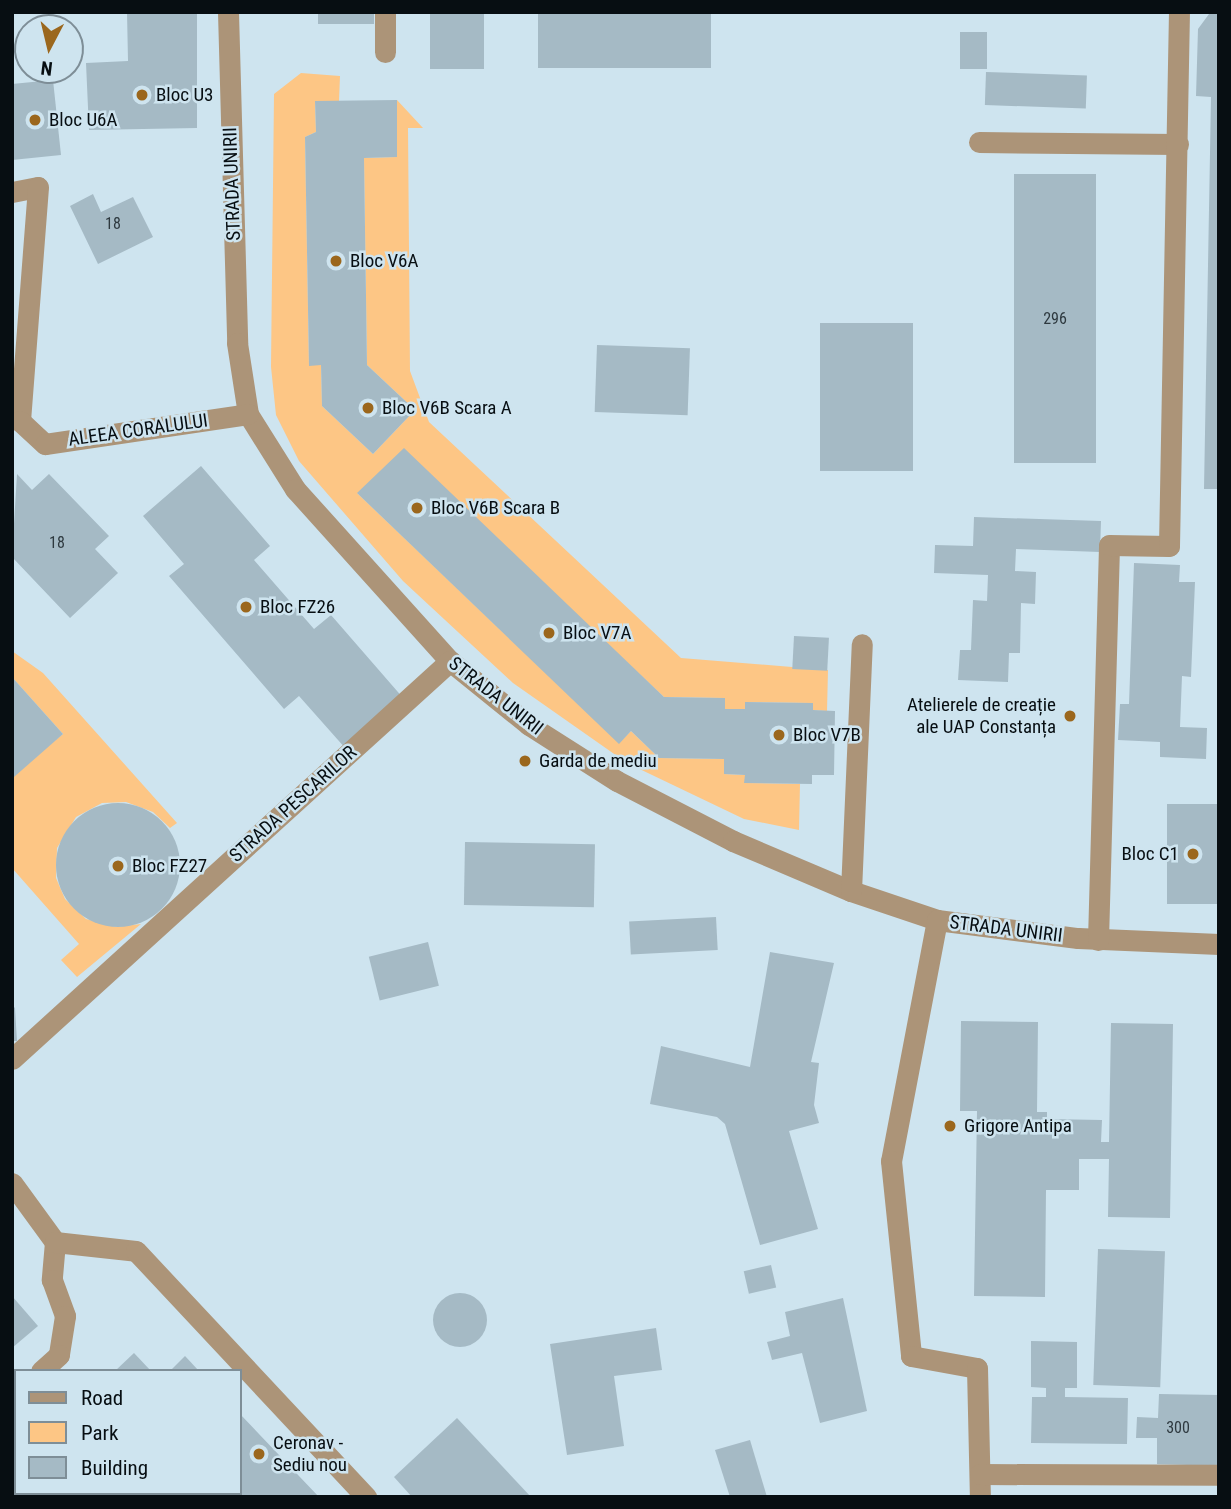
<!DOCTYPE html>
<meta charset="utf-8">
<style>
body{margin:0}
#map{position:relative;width:1231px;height:1509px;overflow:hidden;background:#cee4ef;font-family:"Roboto Condensed",sans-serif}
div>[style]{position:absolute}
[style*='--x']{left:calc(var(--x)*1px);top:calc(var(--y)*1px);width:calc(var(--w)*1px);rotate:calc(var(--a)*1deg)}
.green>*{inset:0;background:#fdc685}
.building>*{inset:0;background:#a5bac5;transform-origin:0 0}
.round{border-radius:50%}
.minor>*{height:21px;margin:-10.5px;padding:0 10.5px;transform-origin:10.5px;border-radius:10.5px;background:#ac9478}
.dots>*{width:19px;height:19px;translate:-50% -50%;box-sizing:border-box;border:4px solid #cee4ef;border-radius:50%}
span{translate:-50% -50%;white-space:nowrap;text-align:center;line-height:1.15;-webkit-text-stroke:5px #cee4ef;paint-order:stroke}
.number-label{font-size:16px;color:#2e393f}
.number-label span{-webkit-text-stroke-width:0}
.poi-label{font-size:19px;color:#070e12}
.left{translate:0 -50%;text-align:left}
.right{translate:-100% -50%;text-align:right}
.street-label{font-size:19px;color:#070e12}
.frame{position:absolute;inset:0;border:14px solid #070e12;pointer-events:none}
.legend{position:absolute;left:14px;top:1369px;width:228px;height:126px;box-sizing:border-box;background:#cee4ef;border:2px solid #7e8e97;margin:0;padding:9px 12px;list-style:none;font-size:21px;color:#070e12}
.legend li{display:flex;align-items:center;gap:14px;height:35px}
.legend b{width:35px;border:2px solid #7e8e97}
.north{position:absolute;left:14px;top:14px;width:70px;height:70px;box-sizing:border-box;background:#cee4ef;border:2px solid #7e8e97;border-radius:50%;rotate:187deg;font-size:19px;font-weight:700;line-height:28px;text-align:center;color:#070e12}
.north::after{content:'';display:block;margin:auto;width:24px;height:32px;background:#9b671d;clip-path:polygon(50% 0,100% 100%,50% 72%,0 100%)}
</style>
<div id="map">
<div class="green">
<i style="clip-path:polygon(301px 73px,340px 76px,339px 101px,315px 101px,316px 132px,305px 137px,309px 365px,321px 365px,322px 406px,373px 454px,415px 410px,367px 365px,364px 158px,397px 157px,397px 100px,423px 128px,408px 128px,410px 371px,429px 422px,681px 658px,828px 670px,827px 711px,813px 710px,812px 703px,746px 702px,745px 709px,725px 709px,724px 698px,664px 697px,477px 522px,357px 493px,619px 743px,631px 731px,659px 758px,724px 759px,724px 774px,745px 775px,745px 783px,800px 784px,799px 830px,744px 819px,627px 763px,513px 683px,403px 581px,299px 461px,276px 415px,271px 367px,274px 94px)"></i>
<i style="clip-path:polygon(12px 651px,43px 673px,177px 823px,170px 828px,153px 812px,126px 802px,102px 803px,76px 817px,57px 848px,56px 878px,65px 899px,86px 919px,116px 927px,141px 924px,77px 977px,61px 960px,79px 944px,12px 868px,12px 775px,63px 734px,12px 677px)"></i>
</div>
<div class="building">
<i style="clip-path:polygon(127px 12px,197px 12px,197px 128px,89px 130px,86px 63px,128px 61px)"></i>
<i style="left:318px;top:12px;width:56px;height:12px"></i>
<i style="left:430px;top:12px;width:54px;height:57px"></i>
<i style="left:711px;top:14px;width:54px;height:173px;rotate:90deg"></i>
<i style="clip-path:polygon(1209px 14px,1219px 14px,1219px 489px,1204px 489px,1211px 97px,1196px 96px,1198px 29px)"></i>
<i style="left:960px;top:32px;width:27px;height:37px"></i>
<i style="left:986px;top:72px;width:101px;height:33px;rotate:2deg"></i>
<i style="clip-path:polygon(53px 80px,61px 155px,12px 160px,12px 84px)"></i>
<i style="clip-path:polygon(397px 100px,397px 157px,364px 158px,367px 365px,415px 410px,373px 454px,322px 406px,321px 365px,309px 366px,305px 137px,316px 132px,315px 101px)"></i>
<i style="left:1096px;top:174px;width:289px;height:82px;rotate:90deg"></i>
<i style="clip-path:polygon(93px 194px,101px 212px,133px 197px,153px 237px,98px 264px,70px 206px)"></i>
<i style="left:820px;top:323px;width:93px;height:148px"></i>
<i style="left:597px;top:345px;width:93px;height:67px;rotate:2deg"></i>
<i style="clip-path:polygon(404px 448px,664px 697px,725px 698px,725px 709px,745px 709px,745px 702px,813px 703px,813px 710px,835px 711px,834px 775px,812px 775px,812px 784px,744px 783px,745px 775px,724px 774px,724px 759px,659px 758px,631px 731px,619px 744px,357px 493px)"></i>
<i style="clip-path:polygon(201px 466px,270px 546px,254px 560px,314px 629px,331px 615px,404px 699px,346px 749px,299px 696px,284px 709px,169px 576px,184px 564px,143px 516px)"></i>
<i style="clip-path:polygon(17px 474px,32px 490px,49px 474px,109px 536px,95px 549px,118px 573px,70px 618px,12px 557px)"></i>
<i style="clip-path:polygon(974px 517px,1101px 521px,1100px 552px,1016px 549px,1015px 571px,1036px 572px,1035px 604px,1021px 603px,1020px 653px,1009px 653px,1008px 682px,958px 680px,960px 650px,971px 650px,973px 600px,987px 601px,988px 575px,934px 573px,935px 545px,973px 546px)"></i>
<i style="clip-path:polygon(1134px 563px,1180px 565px,1179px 582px,1195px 582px,1191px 677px,1182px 676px,1180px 727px,1207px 728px,1206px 759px,1160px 757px,1160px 742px,1118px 740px,1120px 704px,1129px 704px)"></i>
<i style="left:794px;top:636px;width:35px;height:33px;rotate:3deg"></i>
<i style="clip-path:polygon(12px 677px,63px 734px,14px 777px,12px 775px)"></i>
<i class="round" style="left:56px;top:803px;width:124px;height:124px"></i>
<i style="left:1167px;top:804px;width:52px;height:100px"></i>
<i style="left:465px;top:842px;width:130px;height:63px;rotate:1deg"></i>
<i style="left:716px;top:917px;width:33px;height:87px;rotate:87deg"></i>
<i style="left:428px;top:942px;width:45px;height:61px;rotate:76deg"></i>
<i style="clip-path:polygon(770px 952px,834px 963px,811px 1062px,819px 1063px,814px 1105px,819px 1123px,789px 1131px,818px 1229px,760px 1245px,725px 1124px,717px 1117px,650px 1104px,661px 1046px,750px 1067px)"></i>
<i style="clip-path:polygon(12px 1005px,15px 1008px,17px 1041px,12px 1041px)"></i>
<i style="clip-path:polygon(961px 1021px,1038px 1022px,1037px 1112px,1047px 1112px,1047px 1119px,1102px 1120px,1101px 1142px,1109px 1142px,1111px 1023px,1173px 1024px,1170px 1218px,1108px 1217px,1109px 1159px,1079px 1159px,1079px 1190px,1046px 1190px,1045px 1297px,974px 1296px,977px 1111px,960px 1111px)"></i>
<i style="left:1098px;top:1249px;width:67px;height:136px;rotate:2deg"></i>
<i style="left:771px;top:1265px;width:23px;height:28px;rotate:77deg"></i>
<i class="round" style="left:433px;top:1293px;width:54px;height:54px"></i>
<i style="clip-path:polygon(12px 1296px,38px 1326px,12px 1348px)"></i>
<i style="clip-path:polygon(843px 1298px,867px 1411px,820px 1423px,802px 1353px,772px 1360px,767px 1342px,790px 1336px,785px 1312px)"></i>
<i style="clip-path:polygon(656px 1328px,662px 1370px,614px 1376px,624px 1446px,567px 1455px,550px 1344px)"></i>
<i style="clip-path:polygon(1031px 1341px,1077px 1342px,1077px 1388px,1065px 1388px,1065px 1397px,1128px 1398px,1127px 1444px,1031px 1443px,1032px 1397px,1046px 1397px,1046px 1388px,1031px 1387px)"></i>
<i style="clip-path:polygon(134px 1353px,151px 1371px,115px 1371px)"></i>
<i style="clip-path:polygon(185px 1356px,199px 1371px,170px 1371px)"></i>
<i style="clip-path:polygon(1159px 1394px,1219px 1395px,1219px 1466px,1157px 1464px,1157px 1438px,1136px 1438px,1137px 1417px,1158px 1418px)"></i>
<i style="clip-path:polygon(240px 1414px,319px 1497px,143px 1493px,240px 1493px)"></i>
<i style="clip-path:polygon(457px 1418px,531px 1497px,412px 1497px,394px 1477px)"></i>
<i style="clip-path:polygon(750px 1440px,767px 1497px,730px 1497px,715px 1450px)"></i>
</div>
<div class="minor">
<i style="--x:228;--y:12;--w:331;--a:88.4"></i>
<i style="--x:237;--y:343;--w:72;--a:81.2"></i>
<i style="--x:248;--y:414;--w:89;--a:57.9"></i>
<i style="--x:295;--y:489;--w:232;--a:48"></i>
<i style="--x:450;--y:661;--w:102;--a:39"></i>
<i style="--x:529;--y:725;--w:104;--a:32.5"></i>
<i style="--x:617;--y:781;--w:131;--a:27.3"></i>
<i style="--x:733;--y:841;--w:128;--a:23"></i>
<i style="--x:851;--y:891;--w:91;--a:18.6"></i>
<i style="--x:937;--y:920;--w:142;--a:7.3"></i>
<i style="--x:1078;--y:938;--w:141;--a:2.4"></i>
<i style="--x:385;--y:52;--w:40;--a:-90"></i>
<i style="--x:979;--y:142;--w:199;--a:0.6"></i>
<i style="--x:12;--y:192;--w:26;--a:-11"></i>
<i style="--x:38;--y:187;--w:235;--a:94.4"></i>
<i style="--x:20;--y:421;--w:34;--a:43"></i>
<i style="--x:45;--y:444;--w:205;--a:-8.4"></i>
<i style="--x:851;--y:891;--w:247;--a:-87.5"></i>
<i style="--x:937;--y:920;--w:245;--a:100.8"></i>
<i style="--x:891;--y:1161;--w:196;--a:84.1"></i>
<i style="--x:911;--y:1356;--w:67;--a:10.3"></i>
<i style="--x:977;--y:1368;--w:129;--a:88.7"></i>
<i style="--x:1098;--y:940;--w:395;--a:-88.4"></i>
<i style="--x:1109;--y:545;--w:60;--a:1"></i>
<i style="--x:1169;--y:546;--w:534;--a:-88.93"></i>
<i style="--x:12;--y:1059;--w:592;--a:-42.26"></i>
<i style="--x:12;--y:1183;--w:73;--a:53.9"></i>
<i style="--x:55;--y:1242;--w:38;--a:95"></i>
<i style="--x:52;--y:1280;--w:38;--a:70"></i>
<i style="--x:65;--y:1316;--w:39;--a:99"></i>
<i style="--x:59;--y:1355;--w:24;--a:138"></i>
<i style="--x:55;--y:1242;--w:81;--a:6.3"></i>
<i style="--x:136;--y:1251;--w:337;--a:46.9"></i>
<i style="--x:12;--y:1396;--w:5;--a:-37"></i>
<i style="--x:980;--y:1474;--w:237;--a:0.2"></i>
<i style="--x:96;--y:1493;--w:5;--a:53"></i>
</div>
<div class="dots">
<i style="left:142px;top:95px;background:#9b671d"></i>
<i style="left:35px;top:120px;background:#9b671d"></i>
<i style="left:336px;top:261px;background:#9b671d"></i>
<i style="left:368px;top:408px;background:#9b671d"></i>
<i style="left:417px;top:508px;background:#9b671d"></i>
<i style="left:246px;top:607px;background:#9b671d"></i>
<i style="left:549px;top:633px;background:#9b671d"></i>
<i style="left:1070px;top:716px;background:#9b671d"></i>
<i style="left:779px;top:735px;background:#9b671d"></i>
<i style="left:525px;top:761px;background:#9b671d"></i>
<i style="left:1193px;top:854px;background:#9b671d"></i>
<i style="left:118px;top:866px;background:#9b671d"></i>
<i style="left:950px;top:1126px;background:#9b671d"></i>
<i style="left:259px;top:1454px;background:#9b671d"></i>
</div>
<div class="number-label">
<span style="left:113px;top:224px">18</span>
<span style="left:1055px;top:319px">296</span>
<span style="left:57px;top:543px">18</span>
<span style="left:1178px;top:1428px">300</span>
</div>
<div class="poi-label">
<span class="left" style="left:156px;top:95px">Bloc U3</span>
<span class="left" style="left:49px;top:120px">Bloc U6A</span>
<span class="left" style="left:350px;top:261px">Bloc V6A</span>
<span class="left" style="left:382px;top:408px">Bloc V6B Scara A</span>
<span class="left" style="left:431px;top:508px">Bloc V6B Scara B</span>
<span class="left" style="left:260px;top:607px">Bloc FZ26</span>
<span class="left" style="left:563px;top:633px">Bloc V7A</span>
<span class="right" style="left:1056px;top:716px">Atelierele de creație<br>ale UAP Constanța</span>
<span class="left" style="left:793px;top:735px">Bloc V7B</span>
<span class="left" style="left:539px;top:761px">Garda de mediu</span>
<span class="right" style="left:1179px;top:854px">Bloc C1</span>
<span class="left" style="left:132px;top:866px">Bloc FZ27</span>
<span class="left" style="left:964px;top:1126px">Grigore Antipa</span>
<span class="left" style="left:273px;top:1454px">Ceronav -<br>Sediu nou</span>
</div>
<div class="street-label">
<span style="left:232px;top:184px;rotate:-92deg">STRADA UNIRII</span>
<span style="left:138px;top:430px;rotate:-8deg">ALEEA CORALULUI</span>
<span style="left:496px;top:696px;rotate:38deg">STRADA UNIRII</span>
<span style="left:293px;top:804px;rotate:-42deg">STRADA PESCARILOR</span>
<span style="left:1006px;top:929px;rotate:7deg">STRADA UNIRII</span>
</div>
<div class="frame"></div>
<ul class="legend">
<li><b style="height:9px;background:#ac9478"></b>Road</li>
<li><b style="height:19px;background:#fdc685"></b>Park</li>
<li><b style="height:19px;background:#a5bac5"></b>Building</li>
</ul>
<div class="north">N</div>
</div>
